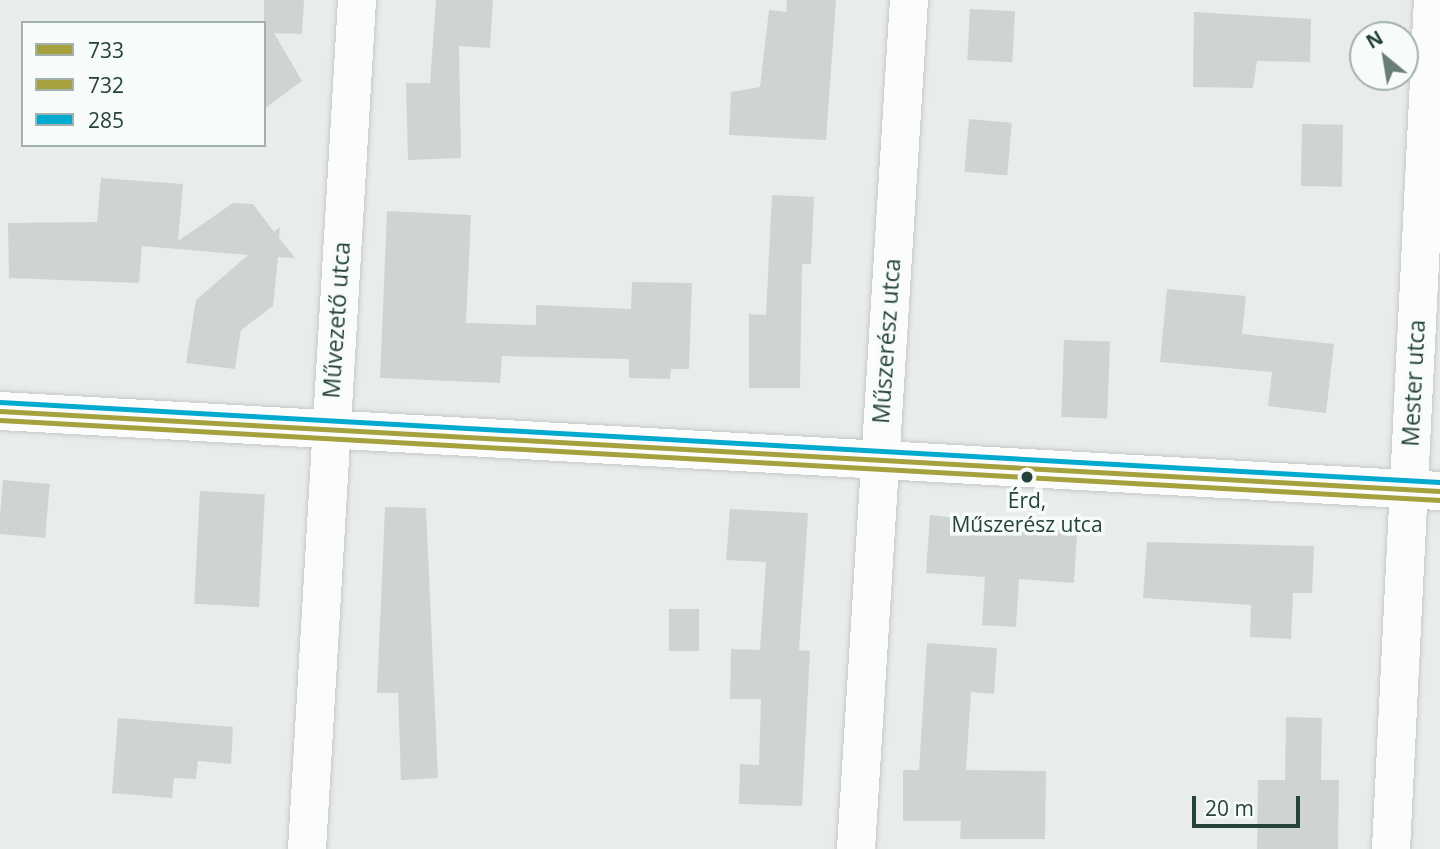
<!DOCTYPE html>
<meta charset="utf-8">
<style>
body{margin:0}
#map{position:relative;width:1440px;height:849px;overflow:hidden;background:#e8edeb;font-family:"Open Sans",sans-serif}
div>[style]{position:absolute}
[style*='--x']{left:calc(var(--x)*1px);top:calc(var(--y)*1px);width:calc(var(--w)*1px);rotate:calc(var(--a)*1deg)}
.building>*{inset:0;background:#cfd4d2;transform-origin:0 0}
.roads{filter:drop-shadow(0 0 2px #c5cac8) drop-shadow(0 0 2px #c5cac8)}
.minor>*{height:38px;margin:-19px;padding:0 19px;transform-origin:19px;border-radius:19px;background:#fcfcfc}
.bus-1>*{height:5px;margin:-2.5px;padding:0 2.5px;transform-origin:2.5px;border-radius:2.5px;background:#a5a13f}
.bus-2>*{height:5px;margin:-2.5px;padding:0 2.5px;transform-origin:2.5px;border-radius:2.5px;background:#a5a13f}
.bus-3>*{height:5px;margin:-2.5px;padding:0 2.5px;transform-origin:2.5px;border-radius:2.5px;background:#00a9ce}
.dots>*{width:19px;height:19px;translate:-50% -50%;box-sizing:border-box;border:4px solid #f7fbf9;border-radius:50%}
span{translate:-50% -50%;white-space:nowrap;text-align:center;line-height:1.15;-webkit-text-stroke:7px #f7fbf9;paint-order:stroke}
.bus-label{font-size:21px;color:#24423a}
.street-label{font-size:23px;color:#24423a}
.legend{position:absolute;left:21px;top:21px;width:245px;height:126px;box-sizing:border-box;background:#f7fbf9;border:2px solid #a3b1ad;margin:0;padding:9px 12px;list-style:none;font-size:21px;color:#24423a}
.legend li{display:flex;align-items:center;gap:14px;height:35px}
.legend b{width:35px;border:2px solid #a3b1ad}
.north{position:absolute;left:1349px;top:21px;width:70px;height:70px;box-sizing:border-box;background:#f7fbf9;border:2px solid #a3b1ad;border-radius:50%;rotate:330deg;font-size:19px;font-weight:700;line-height:28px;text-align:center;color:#24423a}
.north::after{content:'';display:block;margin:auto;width:24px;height:32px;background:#697e78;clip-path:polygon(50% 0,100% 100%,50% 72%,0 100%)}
.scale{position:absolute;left:1192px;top:796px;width:108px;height:32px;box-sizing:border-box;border:4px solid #24423a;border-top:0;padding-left:9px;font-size:21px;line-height:24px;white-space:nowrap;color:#24423a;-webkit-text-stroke:5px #f7fbf9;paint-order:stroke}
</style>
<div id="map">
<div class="building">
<i style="clip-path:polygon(264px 0,304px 0,302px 34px,274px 33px,302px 81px,264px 109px)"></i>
<i style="clip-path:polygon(436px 0,493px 0,490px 48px,459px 46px,461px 158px,408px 160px,406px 83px,430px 83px)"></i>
<i style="clip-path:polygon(787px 0,836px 0,826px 140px,729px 135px,731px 92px,760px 87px,769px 10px,786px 12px)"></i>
<i style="left:970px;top:9px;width:45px;height:51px;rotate:3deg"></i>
<i style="clip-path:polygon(1194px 12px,1311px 19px,1310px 62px,1257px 61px,1253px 88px,1193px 87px)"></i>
<i style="left:969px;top:119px;width:43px;height:53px;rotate:5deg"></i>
<i style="left:1302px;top:124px;width:41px;height:62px;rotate:1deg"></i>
<i style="clip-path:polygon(101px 178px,183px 184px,178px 241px,233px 203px,253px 204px,274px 232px,280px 227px,279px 238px,295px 258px,278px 257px,273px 306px,241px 330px,235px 369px,186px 363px,196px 300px,248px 255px,142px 246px,139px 283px,9px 278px,8px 223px,97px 222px)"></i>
<i style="clip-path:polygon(772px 195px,814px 197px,811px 264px,802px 264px,800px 388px,749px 388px,749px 314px,766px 315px)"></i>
<i style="clip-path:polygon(387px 211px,471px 215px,466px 323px,536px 325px,536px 305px,631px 309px,632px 282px,692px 283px,689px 369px,671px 369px,670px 379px,629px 378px,629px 359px,502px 356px,500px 383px,380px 378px)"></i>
<i style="clip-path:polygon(1167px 289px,1246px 296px,1242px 334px,1334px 344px,1326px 413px,1268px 406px,1272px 372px,1160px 362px)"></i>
<i style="left:1064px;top:340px;width:46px;height:77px;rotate:2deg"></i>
<i style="left:3px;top:480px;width:47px;height:54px;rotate:5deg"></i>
<i style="left:200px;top:491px;width:65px;height:113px;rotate:3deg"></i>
<i style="clip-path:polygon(385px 507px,426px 508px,438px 778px,401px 780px,398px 693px,377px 693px)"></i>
<i style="clip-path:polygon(730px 509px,808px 513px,799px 650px,810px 651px,802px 806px,739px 804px,740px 764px,759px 765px,761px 699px,730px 699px,731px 649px,760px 650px,766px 562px,726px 560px)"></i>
<i style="clip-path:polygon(930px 515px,1077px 532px,1074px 583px,1019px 579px,1016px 627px,982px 625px,985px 577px,926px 573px)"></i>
<i style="clip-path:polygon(1147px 542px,1314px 546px,1312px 593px,1293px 593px,1291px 639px,1250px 637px,1251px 605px,1143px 598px)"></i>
<i style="left:669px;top:609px;width:30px;height:42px"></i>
<i style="clip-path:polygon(927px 643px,997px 648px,994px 694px,971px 692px,966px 770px,1046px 771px,1045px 839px,960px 839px,961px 821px,903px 821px,903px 770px,919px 770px)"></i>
<i style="clip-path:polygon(1286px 717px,1322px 718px,1321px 780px,1339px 780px,1338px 849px,1257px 849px,1258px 780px,1285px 780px)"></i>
<i style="clip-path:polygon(118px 718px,233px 727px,231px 764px,198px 761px,196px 779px,174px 778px,172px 798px,112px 793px)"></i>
</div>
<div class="roads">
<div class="minor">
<i style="--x:0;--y:411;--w:1442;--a:3.18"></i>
<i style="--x:307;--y:849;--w:850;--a:-86.63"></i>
<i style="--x:856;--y:849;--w:851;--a:-86.43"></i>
<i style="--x:1391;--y:849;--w:850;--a:-87.17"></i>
</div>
</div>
<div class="bus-1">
<i style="--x:0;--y:411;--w:1442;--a:3.18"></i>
</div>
<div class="bus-2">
<i style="--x:0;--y:420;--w:1442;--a:3.18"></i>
</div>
<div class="bus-3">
<i style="--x:0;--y:402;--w:1442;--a:3.18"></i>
</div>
<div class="dots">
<i style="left:1027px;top:477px;background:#24423a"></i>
</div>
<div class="bus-label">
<span style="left:1027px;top:512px">Érd,<br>Műszerész utca</span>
</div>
<div class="street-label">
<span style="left:336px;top:320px;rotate:-86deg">Művezető utca</span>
<span style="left:886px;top:341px;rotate:-86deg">Műszerész utca</span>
<span style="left:1413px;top:383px;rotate:-87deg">Mester utca</span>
</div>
<ul class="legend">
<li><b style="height:9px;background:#a5a13f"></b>733</li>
<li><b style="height:9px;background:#a5a13f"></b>732</li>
<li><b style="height:9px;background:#00a9ce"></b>285</li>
</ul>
<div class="north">N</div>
<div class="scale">20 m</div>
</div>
